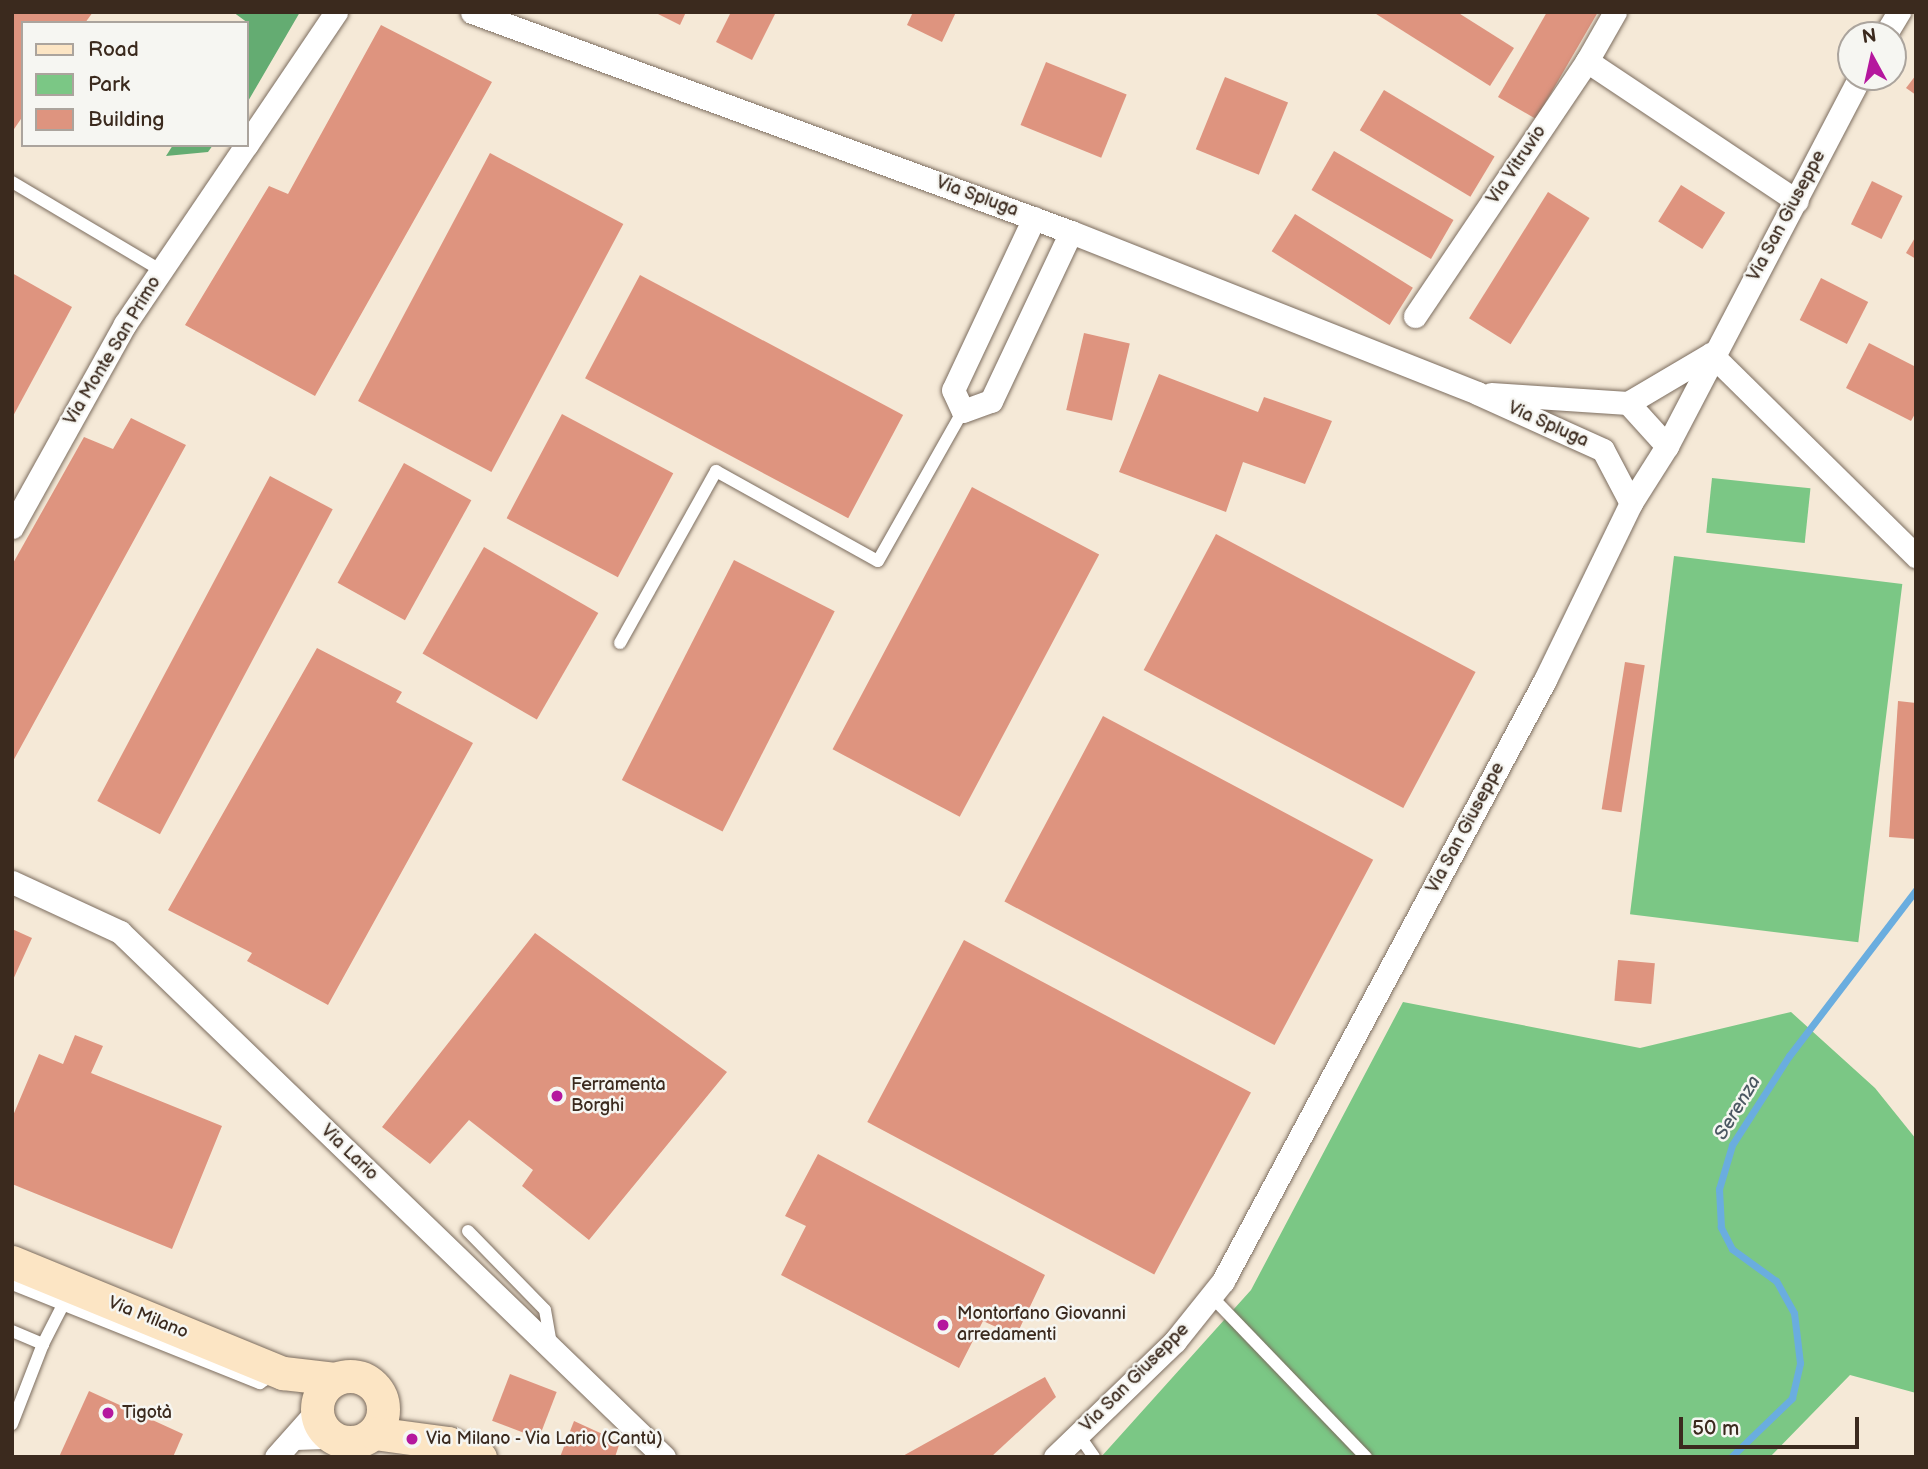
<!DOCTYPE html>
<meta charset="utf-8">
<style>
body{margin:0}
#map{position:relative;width:1928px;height:1469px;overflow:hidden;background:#f5e9d7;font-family:"Balsamiq Sans",sans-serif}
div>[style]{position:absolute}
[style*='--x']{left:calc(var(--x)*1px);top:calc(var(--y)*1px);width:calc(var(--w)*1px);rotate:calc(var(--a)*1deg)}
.green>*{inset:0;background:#7bc785;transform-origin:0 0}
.forest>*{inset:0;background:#64ac72}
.stream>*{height:7px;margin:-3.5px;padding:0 3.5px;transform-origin:3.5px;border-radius:3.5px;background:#6aaddf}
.building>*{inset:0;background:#de947f;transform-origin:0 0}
.roads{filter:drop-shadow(0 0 2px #7c6d5f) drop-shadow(0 0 2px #7c6d5f)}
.service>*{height:12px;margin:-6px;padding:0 6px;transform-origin:6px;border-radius:6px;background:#fff}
.minor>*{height:23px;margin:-11.5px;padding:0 11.5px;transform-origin:11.5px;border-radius:11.5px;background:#fff}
.secondary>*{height:33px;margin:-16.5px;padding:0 16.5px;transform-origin:16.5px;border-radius:16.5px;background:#fce5c4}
.secondary>.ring{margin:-16.5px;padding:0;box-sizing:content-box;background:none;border:33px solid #fce5c4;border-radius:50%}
.dots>*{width:19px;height:19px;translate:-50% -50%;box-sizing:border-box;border:4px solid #f6f6f2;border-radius:50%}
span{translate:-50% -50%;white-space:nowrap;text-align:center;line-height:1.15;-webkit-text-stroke:5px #f6f6f2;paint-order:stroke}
.street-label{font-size:18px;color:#3b2a1e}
.poi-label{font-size:18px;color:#3b2a1e}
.left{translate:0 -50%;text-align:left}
.water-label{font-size:19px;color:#4b5862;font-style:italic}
.frame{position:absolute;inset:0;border:14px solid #3b2a1e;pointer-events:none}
.legend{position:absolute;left:21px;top:21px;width:228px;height:126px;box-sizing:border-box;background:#f6f6f2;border:2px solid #aba49d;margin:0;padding:9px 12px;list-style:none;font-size:21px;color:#3b2a1e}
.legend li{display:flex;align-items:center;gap:14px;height:35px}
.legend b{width:35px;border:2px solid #aba49d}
.north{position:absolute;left:1837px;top:21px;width:70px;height:70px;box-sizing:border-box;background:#f6f6f2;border:2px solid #aba49d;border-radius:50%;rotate:352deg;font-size:19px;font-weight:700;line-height:28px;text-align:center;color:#3b2a1e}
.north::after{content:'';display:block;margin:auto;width:24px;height:32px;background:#b5179e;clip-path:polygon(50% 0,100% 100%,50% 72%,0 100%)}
.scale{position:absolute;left:1679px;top:1417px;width:180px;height:32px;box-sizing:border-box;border:4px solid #3b2a1e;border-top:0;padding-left:9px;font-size:21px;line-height:24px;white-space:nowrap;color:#3b2a1e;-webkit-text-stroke:5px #f6f6f2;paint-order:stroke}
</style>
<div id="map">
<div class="green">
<i style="left:1712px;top:478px;width:99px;height:55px;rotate:6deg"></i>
<i style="left:1674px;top:556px;width:230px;height:361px;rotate:7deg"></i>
<i style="clip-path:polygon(1403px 1002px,1640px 1048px,1791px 1012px,1875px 1088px,1916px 1139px,1916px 1393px,1850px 1375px,1770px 1457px,1101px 1457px,1251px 1290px)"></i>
</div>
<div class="forest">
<i style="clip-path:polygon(233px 12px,300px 12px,247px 103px,248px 23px)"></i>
<i style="clip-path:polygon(173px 145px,213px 145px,208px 152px,166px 156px)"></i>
</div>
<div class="stream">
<i style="--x:1731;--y:1457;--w:85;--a:-44"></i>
<i style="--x:1792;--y:1398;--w:36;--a:-77"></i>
<i style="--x:1800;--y:1363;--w:50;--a:-96.8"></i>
<i style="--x:1794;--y:1313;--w:37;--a:-119"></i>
<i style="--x:1776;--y:1281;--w:54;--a:-144"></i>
<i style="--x:1732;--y:1249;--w:25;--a:-117"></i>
<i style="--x:1721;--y:1227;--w:38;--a:-93"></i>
<i style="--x:1719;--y:1189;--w:46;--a:-73.5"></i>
<i style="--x:1732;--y:1145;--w:106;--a:-57.4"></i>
<i style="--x:1789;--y:1056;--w:209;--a:-52.6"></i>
</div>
<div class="building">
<i style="clip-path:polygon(12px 12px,93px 12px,85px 23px,23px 23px,23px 116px,12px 132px)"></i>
<i style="clip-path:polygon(654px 12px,686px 12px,680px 25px)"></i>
<i style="clip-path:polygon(731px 12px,776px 12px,752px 60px,716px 42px)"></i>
<i style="clip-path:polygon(913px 12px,956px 12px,942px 42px,907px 25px)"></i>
<i style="clip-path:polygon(1373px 12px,1457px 12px,1514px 48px,1490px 86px)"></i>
<i style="clip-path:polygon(1547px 12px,1598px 12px,1536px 119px,1498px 97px)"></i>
<i style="clip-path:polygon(381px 25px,492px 82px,315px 396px,185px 325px,269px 186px,288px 194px)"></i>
<i style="left:1046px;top:62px;width:87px;height:68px;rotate:22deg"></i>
<i style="clip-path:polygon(1916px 75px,1916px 95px,1906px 88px)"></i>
<i style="left:1225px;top:77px;width:68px;height:78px;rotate:22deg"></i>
<i style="left:1384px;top:90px;width:129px;height:47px;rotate:31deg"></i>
<i style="left:1334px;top:151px;width:138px;height:45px;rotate:30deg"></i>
<i style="left:490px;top:153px;width:151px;height:281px;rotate:28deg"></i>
<i style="left:1872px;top:181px;width:34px;height:48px;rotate:26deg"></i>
<i style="left:1681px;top:185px;width:52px;height:43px;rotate:32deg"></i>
<i style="left:1548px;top:192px;width:49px;height:149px;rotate:32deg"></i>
<i style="left:1295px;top:214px;width:139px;height:44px;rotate:32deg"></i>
<i style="clip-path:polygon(1916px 236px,1916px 259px,1906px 253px)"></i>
<i style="clip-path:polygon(12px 273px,72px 307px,12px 418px)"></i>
<i style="left:640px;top:275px;width:298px;height:117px;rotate:28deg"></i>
<i style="left:1821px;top:278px;width:53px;height:47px;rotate:27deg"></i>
<i style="left:1084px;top:333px;width:47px;height:79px;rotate:13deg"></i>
<i style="clip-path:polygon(1869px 343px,1916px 367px,1916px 412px,1911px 421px,1846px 388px)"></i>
<i style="clip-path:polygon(1159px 374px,1258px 412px,1264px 397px,1332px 421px,1305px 484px,1243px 462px,1226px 512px,1119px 472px)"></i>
<i style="left:562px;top:414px;width:126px;height:118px;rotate:28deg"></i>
<i style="clip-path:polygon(131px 418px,186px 445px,12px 763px,12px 565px,84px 437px,113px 449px)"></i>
<i style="left:404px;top:463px;width:77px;height:137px;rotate:29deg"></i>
<i style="left:270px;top:476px;width:71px;height:368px;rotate:28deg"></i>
<i style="left:972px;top:487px;width:144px;height:297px;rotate:28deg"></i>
<i style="left:1216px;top:534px;width:294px;height:154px;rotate:28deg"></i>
<i style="left:484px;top:547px;width:132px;height:123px;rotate:30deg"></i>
<i style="left:734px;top:560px;width:113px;height:247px;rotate:27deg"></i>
<i style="clip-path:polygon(317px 648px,402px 692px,396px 702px,473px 743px,328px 1005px,247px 961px,252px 953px,168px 910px)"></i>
<i style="left:1625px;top:662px;width:20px;height:149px;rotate:9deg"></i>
<i style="clip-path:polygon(1898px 701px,1916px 703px,1916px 839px,1889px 837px)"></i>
<i style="left:1103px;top:716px;width:306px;height:210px;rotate:28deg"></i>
<i style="clip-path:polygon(12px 929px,32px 938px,12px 982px)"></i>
<i style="clip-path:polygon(535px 933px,727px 1072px,589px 1240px,522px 1186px,533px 1170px,469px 1120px,430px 1164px,382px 1127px)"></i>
<i style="left:964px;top:940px;width:325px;height:206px;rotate:28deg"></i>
<i style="left:1618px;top:960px;width:37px;height:41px;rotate:5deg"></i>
<i style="clip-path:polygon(75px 1035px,103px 1046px,91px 1073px,222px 1126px,172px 1249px,12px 1184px,12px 1118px,39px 1054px,63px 1064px)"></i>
<i style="clip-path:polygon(818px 1154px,1045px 1275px,1016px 1336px,983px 1321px,959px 1368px,781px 1275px,806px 1226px,785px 1216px)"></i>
<i style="left:510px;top:1374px;width:50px;height:50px;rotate:21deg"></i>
<i style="clip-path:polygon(1045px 1377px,1056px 1397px,991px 1457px,901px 1457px)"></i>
<i style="clip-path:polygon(89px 1391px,183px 1434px,173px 1457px,59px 1457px)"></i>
<i style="clip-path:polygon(574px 1421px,620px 1442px,615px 1457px,560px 1457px)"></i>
</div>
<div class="roads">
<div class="service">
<i style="--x:12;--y:182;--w:174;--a:30.7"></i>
<i style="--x:620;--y:643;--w:197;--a:-60.8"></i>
<i style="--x:716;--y:471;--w:185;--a:29.1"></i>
<i style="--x:878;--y:561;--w:172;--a:-60.5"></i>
<i style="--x:468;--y:1231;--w:110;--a:45.7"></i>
<i style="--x:545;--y:1310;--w:36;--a:80"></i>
<i style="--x:12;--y:1284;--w:267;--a:21.8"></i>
<i style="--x:260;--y:1383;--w:17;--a:-33"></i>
<i style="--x:1212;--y:1297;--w:222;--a:46.1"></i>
<i style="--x:12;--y:1331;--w:34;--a:23"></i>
<i style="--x:43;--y:1344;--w:86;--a:111.2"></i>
<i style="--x:43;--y:1344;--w:44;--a:-62.9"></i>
<i style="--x:1078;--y:1434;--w:28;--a:55"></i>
</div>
<div class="minor">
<i style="--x:472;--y:12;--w:638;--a:20.17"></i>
<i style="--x:1071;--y:232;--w:437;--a:21.6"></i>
<i style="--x:1477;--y:393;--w:138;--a:24.3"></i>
<i style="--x:1603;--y:450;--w:60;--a:62.2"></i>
<i style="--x:1885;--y:35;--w:27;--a:-59"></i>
<i style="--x:1587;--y:61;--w:252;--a:33.7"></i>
<i style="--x:247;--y:144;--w:159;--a:-56"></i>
<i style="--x:1034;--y:218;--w:190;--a:115.2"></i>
<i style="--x:953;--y:390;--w:23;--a:65"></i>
<i style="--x:963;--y:411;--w:30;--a:-20"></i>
<i style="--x:991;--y:401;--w:187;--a:-64.7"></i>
<i style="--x:1415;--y:316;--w:308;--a:-56"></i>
<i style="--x:1587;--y:61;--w:56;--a:-60.3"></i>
<i style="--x:1491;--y:394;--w:137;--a:3.8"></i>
<i style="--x:1628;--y:403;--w:96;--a:-30.6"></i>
<i style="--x:1711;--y:354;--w:288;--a:44.6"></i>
<i style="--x:1628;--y:403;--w:58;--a:47.8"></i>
<i style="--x:12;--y:527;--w:232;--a:-60.9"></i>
<i style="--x:125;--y:324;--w:216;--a:-55.9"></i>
<i style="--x:12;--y:882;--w:119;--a:24.8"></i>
<i style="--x:120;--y:932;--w:756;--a:43.98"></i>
<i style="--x:295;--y:1438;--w:36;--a:-2"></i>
<i style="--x:276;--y:1457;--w:60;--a:-48.4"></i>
<i style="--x:1055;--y:1457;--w:167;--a:-44"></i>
<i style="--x:1175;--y:1341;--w:77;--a:-51.3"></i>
<i style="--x:1223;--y:1281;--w:682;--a:-61.82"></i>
<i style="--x:1545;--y:680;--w:197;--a:-64.1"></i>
<i style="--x:1631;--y:503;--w:67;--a:-57.7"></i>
<i style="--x:1667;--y:446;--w:416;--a:-62.4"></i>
</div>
<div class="secondary">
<i style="--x:12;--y:1262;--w:293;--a:22.3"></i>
<i style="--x:283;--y:1373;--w:52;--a:6.6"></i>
<i class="ring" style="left:317px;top:1376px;width:33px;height:33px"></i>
<i style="--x:374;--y:1433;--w:75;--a:7.7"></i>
<i style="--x:448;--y:1443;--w:35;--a:24"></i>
</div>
</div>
<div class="dots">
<i style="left:557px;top:1096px;background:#b5179e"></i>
<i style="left:943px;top:1325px;background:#b5179e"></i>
<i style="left:108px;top:1413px;background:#b5179e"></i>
<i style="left:412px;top:1439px;background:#b5179e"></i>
</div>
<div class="street-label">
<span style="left:1517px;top:165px;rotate:-56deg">Via Vitruvio</span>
<span style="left:977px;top:197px;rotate:20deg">Via Spluga</span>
<span style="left:1787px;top:216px;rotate:-62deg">Via San Giuseppe</span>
<span style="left:113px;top:351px;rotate:-59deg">Via Monte San Primo</span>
<span style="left:1548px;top:425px;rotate:24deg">Via Spluga</span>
<span style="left:1466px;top:828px;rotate:-62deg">Via San Giuseppe</span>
<span style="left:349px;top:1153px;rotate:44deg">Via Lario</span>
<span style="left:148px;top:1318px;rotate:22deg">Via Milano</span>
<span style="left:1135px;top:1378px;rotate:-45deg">Via San Giuseppe</span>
</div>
<div class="poi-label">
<span class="left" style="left:571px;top:1096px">Ferramenta<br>Borghi</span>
<span class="left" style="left:957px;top:1325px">Montorfano Giovanni<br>arredamenti</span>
<span class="left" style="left:122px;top:1413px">Tigotà</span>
<span class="left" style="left:426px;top:1439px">Via Milano - Via Lario (Cantù)</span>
</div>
<div class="water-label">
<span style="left:1738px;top:1108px;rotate:-59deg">Serenza</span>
</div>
<div class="frame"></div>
<ul class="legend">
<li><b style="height:9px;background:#fce5c4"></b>Road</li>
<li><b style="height:19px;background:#7bc785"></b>Park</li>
<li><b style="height:19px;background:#de947f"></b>Building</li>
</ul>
<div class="north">N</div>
<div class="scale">50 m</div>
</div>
